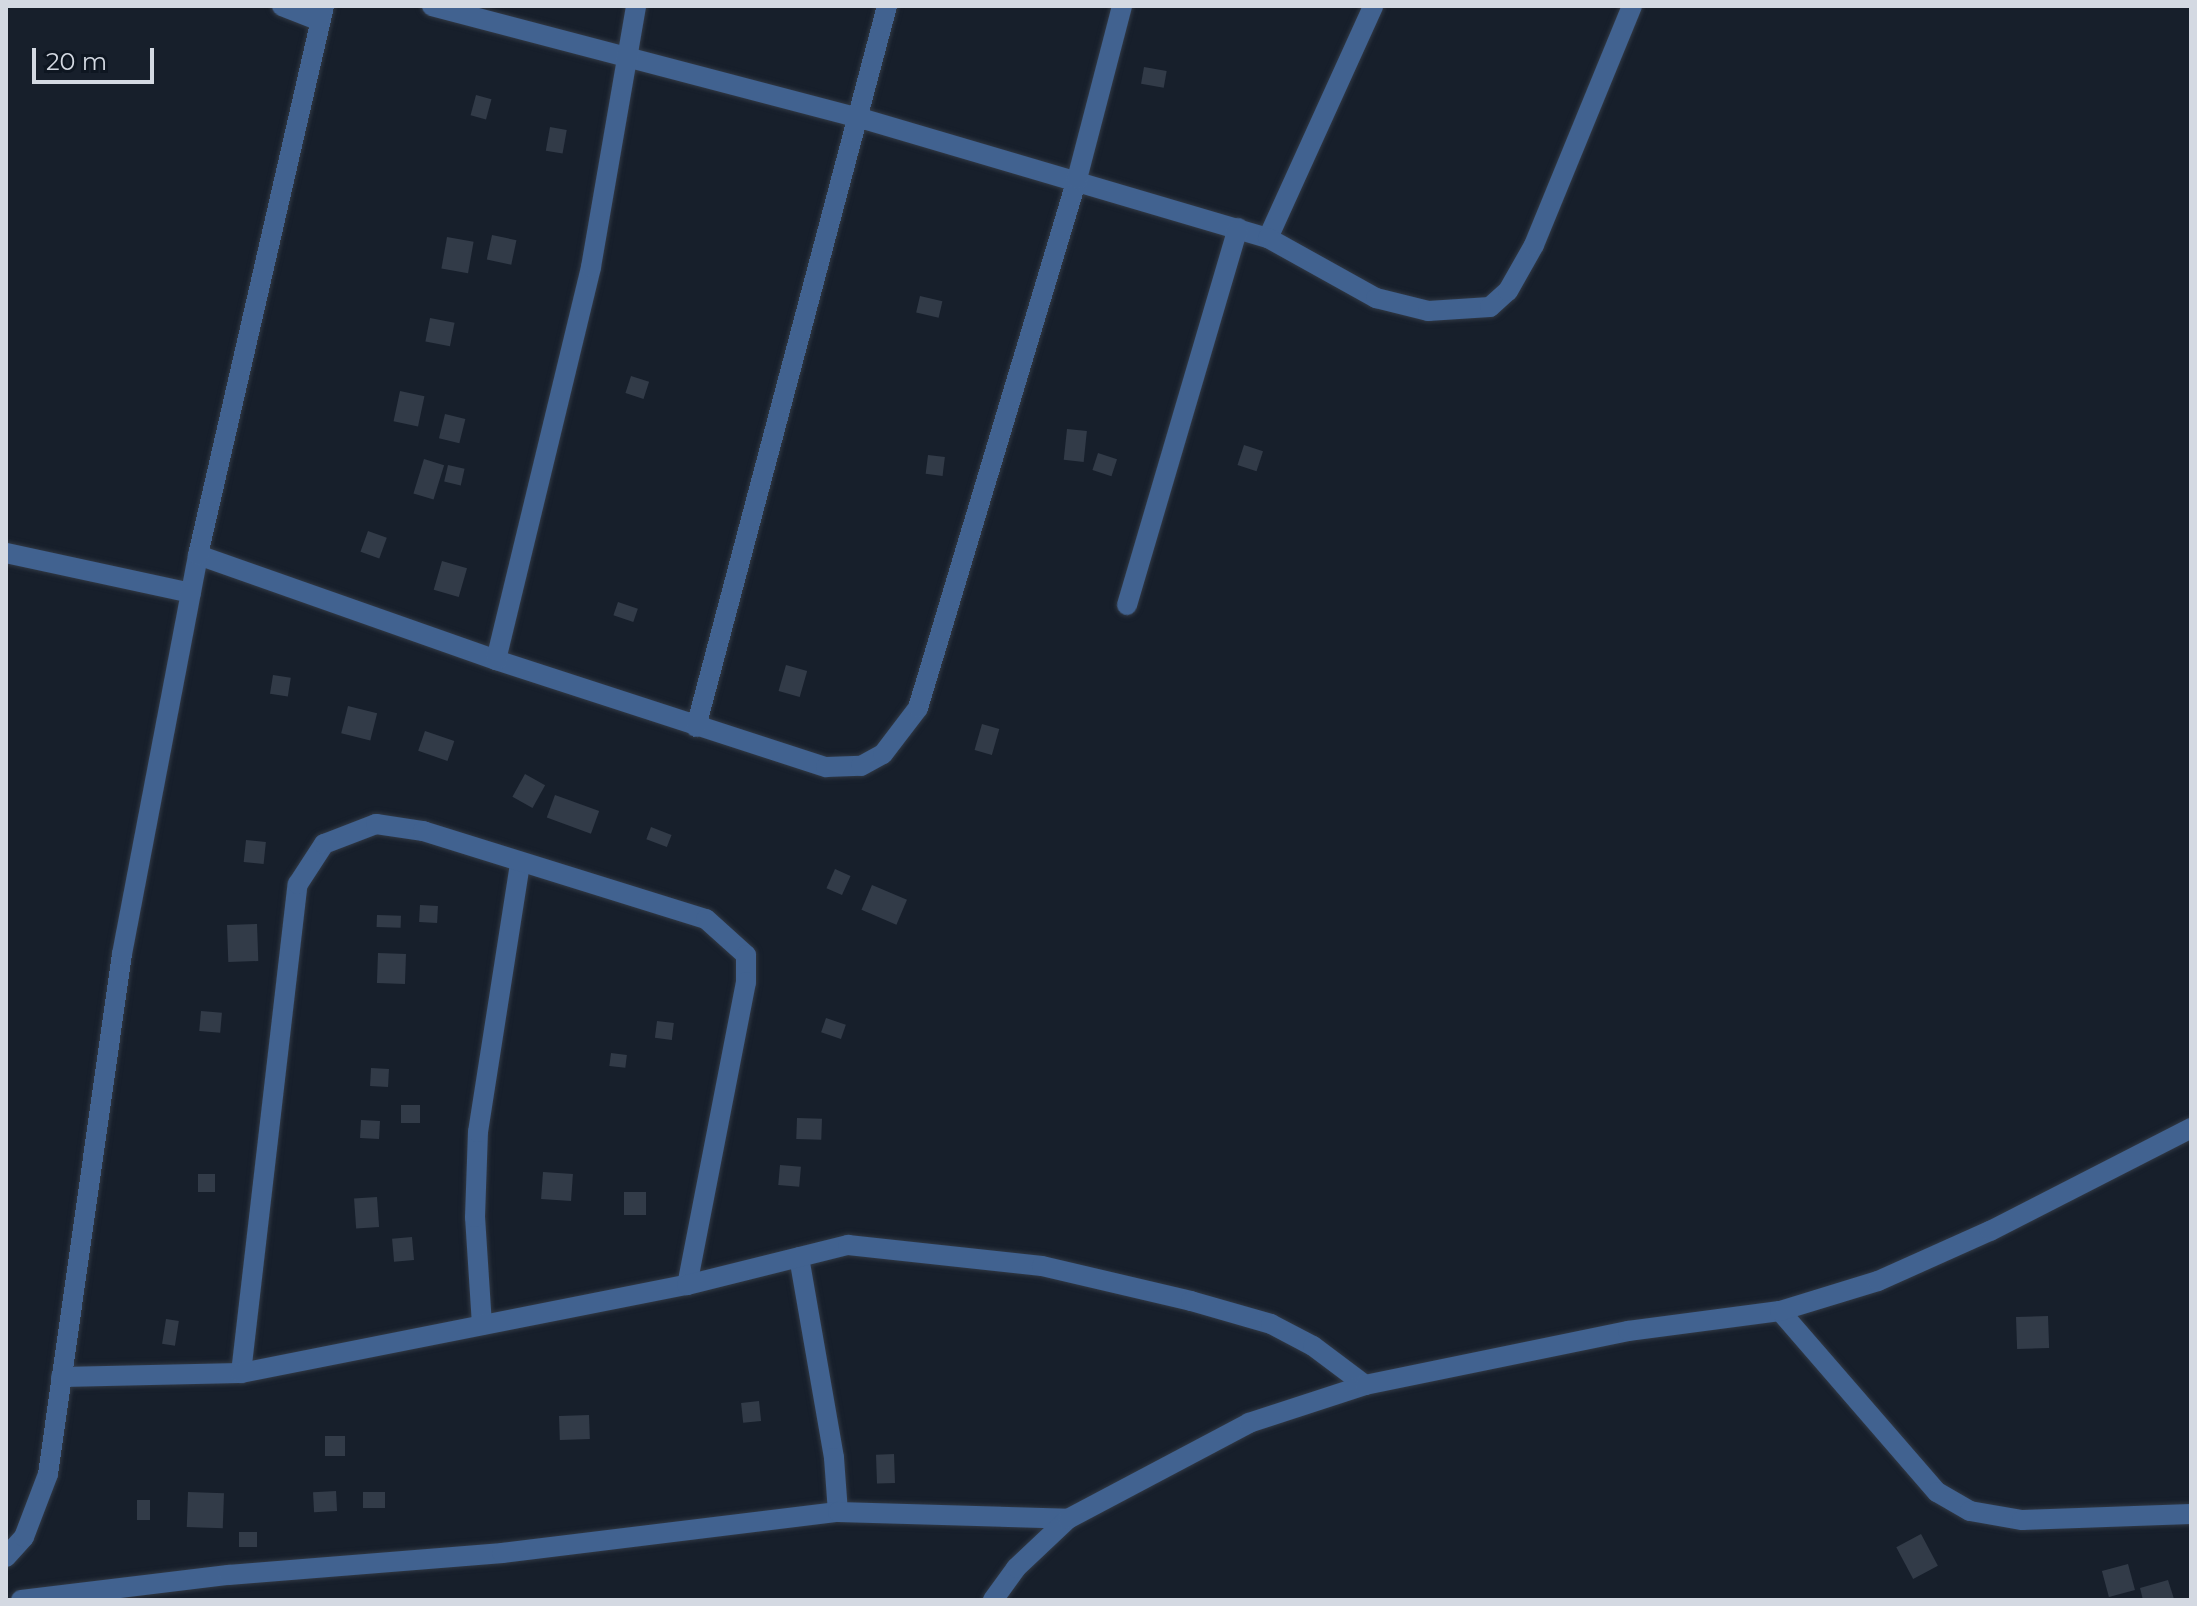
<!DOCTYPE html>
<style>
body{margin:0}
#map{position:relative;width:2197px;height:1606px;overflow:hidden;background:#171f2b;font-family:Montserrat,sans-serif}
div>[style]{position:absolute}
[style*='--x']{left:calc(var(--x)*1px);top:calc(var(--y)*1px);width:calc(var(--w)*1px);rotate:calc(var(--a)*1deg)}
.building>*{inset:0;background:#323b48;transform-origin:0 0}
.roads{filter:drop-shadow(0 0 2px #313945) drop-shadow(0 0 2px #313945)}
.minor>*{height:20px;margin:-10px;padding:0 10px;transform-origin:10px;border-radius:10px;background:#416290}
span{translate:-50% -50%;white-space:nowrap;text-align:center;line-height:1.15;-webkit-text-stroke:7px #0e1621;paint-order:stroke}
.frame{position:absolute;inset:0;border:8px solid #d4d9e2;pointer-events:none}
.scale{position:absolute;left:32px;top:48px;width:122px;height:36px;box-sizing:border-box;border:4px solid #d4d9e2;border-top:0;padding-left:10px;font-size:24px;line-height:28px;white-space:nowrap;color:#d4d9e2;-webkit-text-stroke:6px #0e1621;paint-order:stroke}
</style>
<div id="map">
<div class="building">
<i style="left:1144px;top:67px;width:23px;height:17px;rotate:10deg"></i>
<i style="left:476px;top:95px;width:16px;height:21px;rotate:15deg"></i>
<i style="left:550px;top:127px;width:17px;height:24px;rotate:10deg"></i>
<i style="left:492px;top:235px;width:25px;height:25px;rotate:12deg"></i>
<i style="left:447px;top:237px;width:27px;height:32px;rotate:10deg"></i>
<i style="left:920px;top:296px;width:23px;height:17px;rotate:13deg"></i>
<i style="left:430px;top:318px;width:25px;height:24px;rotate:11deg"></i>
<i style="left:631px;top:376px;width:19px;height:18px;rotate:18deg"></i>
<i style="left:400px;top:391px;width:25px;height:31px;rotate:12deg"></i>
<i style="left:445px;top:414px;width:21px;height:25px;rotate:14deg"></i>
<i style="left:1067px;top:429px;width:20px;height:31px;rotate:6deg"></i>
<i style="left:1244px;top:445px;width:20px;height:21px;rotate:18deg"></i>
<i style="left:1098px;top:453px;width:20px;height:18px;rotate:18deg"></i>
<i style="left:928px;top:455px;width:17px;height:19px;rotate:7deg"></i>
<i style="left:424px;top:459px;width:21px;height:36px;rotate:17deg"></i>
<i style="left:448px;top:465px;width:17px;height:17px;rotate:13deg"></i>
<i style="left:368px;top:531px;width:20px;height:22px;rotate:20deg"></i>
<i style="left:442px;top:561px;width:26px;height:30px;rotate:16deg"></i>
<i style="left:618px;top:602px;width:21px;height:14px;rotate:19deg"></i>
<i style="left:786px;top:665px;width:22px;height:27px;rotate:16deg"></i>
<i style="left:273px;top:675px;width:18px;height:19px;rotate:9deg"></i>
<i style="left:348px;top:706px;width:30px;height:28px;rotate:14deg"></i>
<i style="left:982px;top:724px;width:18px;height:27px;rotate:16deg"></i>
<i style="left:425px;top:731px;width:31px;height:21px;rotate:19deg"></i>
<i style="left:525px;top:774px;width:23px;height:26px;rotate:29deg"></i>
<i style="left:555px;top:795px;width:47px;height:24px;rotate:20deg"></i>
<i style="left:651px;top:827px;width:22px;height:13px;rotate:21deg"></i>
<i style="left:246px;top:840px;width:20px;height:22px;rotate:6deg"></i>
<i style="left:835px;top:869px;width:17px;height:21px;rotate:24deg"></i>
<i style="left:872px;top:885px;width:38px;height:27px;rotate:23deg"></i>
<i style="left:420px;top:905px;width:18px;height:17px;rotate:3deg"></i>
<i style="left:377px;top:915px;width:24px;height:12px;rotate:2deg"></i>
<i style="left:257px;top:924px;width:37px;height:30px;rotate:88deg"></i>
<i style="left:378px;top:953px;width:28px;height:30px;rotate:2deg"></i>
<i style="left:201px;top:1011px;width:21px;height:20px;rotate:5deg"></i>
<i style="left:826px;top:1018px;width:21px;height:15px;rotate:19deg"></i>
<i style="left:657px;top:1021px;width:17px;height:17px;rotate:7deg"></i>
<i style="left:611px;top:1053px;width:16px;height:13px;rotate:7deg"></i>
<i style="left:371px;top:1068px;width:18px;height:18px;rotate:3deg"></i>
<i style="left:401px;top:1105px;width:19px;height:18px"></i>
<i style="left:797px;top:1118px;width:25px;height:21px;rotate:2deg"></i>
<i style="left:361px;top:1120px;width:19px;height:18px;rotate:3deg"></i>
<i style="left:780px;top:1165px;width:21px;height:20px;rotate:5deg"></i>
<i style="left:543px;top:1172px;width:30px;height:27px;rotate:4deg"></i>
<i style="left:198px;top:1174px;width:17px;height:18px"></i>
<i style="left:624px;top:1192px;width:22px;height:23px"></i>
<i style="left:377px;top:1197px;width:30px;height:23px;rotate:86deg"></i>
<i style="left:412px;top:1237px;width:23px;height:20px;rotate:85deg"></i>
<i style="left:2048px;top:1316px;width:32px;height:32px;rotate:88deg"></i>
<i style="left:166px;top:1319px;width:13px;height:25px;rotate:9deg"></i>
<i style="left:759px;top:1401px;width:20px;height:18px;rotate:84deg"></i>
<i style="left:589px;top:1415px;width:24px;height:30px;rotate:88deg"></i>
<i style="left:325px;top:1436px;width:20px;height:20px"></i>
<i style="left:894px;top:1454px;width:29px;height:18px;rotate:88deg"></i>
<i style="left:336px;top:1491px;width:20px;height:23px;rotate:87deg"></i>
<i style="left:188px;top:1492px;width:36px;height:35px;rotate:2deg"></i>
<i style="left:363px;top:1492px;width:22px;height:16px"></i>
<i style="left:137px;top:1500px;width:13px;height:20px"></i>
<i style="left:239px;top:1532px;width:18px;height:15px"></i>
<i style="left:1921px;top:1534px;width:36px;height:28px;rotate:62deg"></i>
<i style="left:2128px;top:1564px;width:27px;height:27px;rotate:75deg"></i>
<i style="clip-path:polygon(2168px 1580px,2174px 1599px,2143px 1600px,2140px 1588px)"></i>
</div>
<div class="roads">
<div class="minor">
<i style="--x:282;--y:6;--w:41;--a:21.5"></i>
<i style="--x:432;--y:6;--w:442;--a:14.7"></i>
<i style="--x:860;--y:118;--w:425;--a:16.4"></i>
<i style="--x:1268;--y:238;--w:255;--a:-65.6"></i>
<i style="--x:1268;--y:238;--w:124;--a:29.1"></i>
<i style="--x:1376;--y:298;--w:54;--a:14"></i>
<i style="--x:1428;--y:311;--w:62;--a:-3.7"></i>
<i style="--x:1490;--y:307;--w:24;--a:-42"></i>
<i style="--x:1508;--y:291;--w:53;--a:-60.5"></i>
<i style="--x:1534;--y:245;--w:258;--a:-67.7"></i>
<i style="--x:6;--y:553;--w:189;--a:12.2"></i>
<i style="--x:198;--y:555;--w:316;--a:19.4"></i>
<i style="--x:496;--y:660;--w:347;--a:18"></i>
<i style="--x:826;--y:767;--w:35;--a:-2"></i>
<i style="--x:861;--y:766;--w:25;--a:-29"></i>
<i style="--x:883;--y:754;--w:58;--a:-52.7"></i>
<i style="--x:918;--y:708;--w:552;--a:-73.27"></i>
<i style="--x:1077;--y:179;--w:179;--a:-75.4"></i>
<i style="--x:1127;--y:605;--w:393;--a:-73.6"></i>
<i style="--x:496;--y:660;--w:404;--a:-76.4"></i>
<i style="--x:591;--y:267;--w:265;--a:-80.2"></i>
<i style="--x:696;--y:727;--w:746;--a:-75.16"></i>
<i style="--x:799;--y:1257;--w:204;--a:80.1"></i>
<i style="--x:834;--y:1458;--w:54;--a:85.8"></i>
<i style="--x:1780;--y:1311;--w:240;--a:49.1"></i>
<i style="--x:1937;--y:1492;--w:38;--a:30"></i>
<i style="--x:1970;--y:1511;--w:53;--a:9.8"></i>
<i style="--x:2022;--y:1520;--w:169;--a:-2"></i>
<i style="--x:482;--y:1325;--w:108;--a:-93.7"></i>
<i style="--x:475;--y:1217;--w:85;--a:-88"></i>
<i style="--x:478;--y:1132;--w:271;--a:-81.1"></i>
<i style="--x:241;--y:1373;--w:492;--a:-83.4"></i>
<i style="--x:298;--y:884;--w:48;--a:-57"></i>
<i style="--x:324;--y:844;--w:56;--a:-21"></i>
<i style="--x:376;--y:824;--w:48;--a:8.5"></i>
<i style="--x:423;--y:831;--w:296;--a:17.3"></i>
<i style="--x:706;--y:919;--w:54;--a:42"></i>
<i style="--x:746;--y:955;--w:27;--a:90"></i>
<i style="--x:746;--y:982;--w:309;--a:101"></i>
<i style="--x:61;--y:1377;--w:180;--a:-1.3"></i>
<i style="--x:241;--y:1373;--w:455;--a:-11.2"></i>
<i style="--x:687;--y:1285;--w:166;--a:-14"></i>
<i style="--x:848;--y:1245;--w:195;--a:6.2"></i>
<i style="--x:1042;--y:1266;--w:153;--a:13.2"></i>
<i style="--x:1191;--y:1301;--w:83;--a:16"></i>
<i style="--x:1271;--y:1324;--w:47;--a:27.6"></i>
<i style="--x:1313;--y:1346;--w:65;--a:36.9"></i>
<i style="--x:6;--y:1557;--w:27;--a:-48"></i>
<i style="--x:24;--y:1537;--w:67;--a:-69.1"></i>
<i style="--x:48;--y:1474;--w:525;--a:-81.9"></i>
<i style="--x:122;--y:954;--w:406;--a:-79.2"></i>
<i style="--x:198;--y:555;--w:563;--a:-77.07"></i>
<i style="--x:21;--y:1600;--w:209;--a:-6.9"></i>
<i style="--x:229;--y:1575;--w:274;--a:-4.6"></i>
<i style="--x:502;--y:1553;--w:338;--a:-7"></i>
<i style="--x:838;--y:1512;--w:230;--a:1.7"></i>
<i style="--x:993;--y:1600;--w:39;--a:-54"></i>
<i style="--x:1016;--y:1568;--w:71;--a:-43.3"></i>
<i style="--x:1068;--y:1519;--w:205;--a:-27.9"></i>
<i style="--x:1249;--y:1423;--w:122;--a:-18.1"></i>
<i style="--x:1365;--y:1385;--w:268;--a:-11.6"></i>
<i style="--x:1628;--y:1331;--w:153;--a:-7.5"></i>
<i style="--x:1780;--y:1311;--w:102;--a:-17"></i>
<i style="--x:1878;--y:1281;--w:123;--a:-24.1"></i>
<i style="--x:1990;--y:1231;--w:226;--a:-27.1"></i>
</div>
</div>
<div class="frame"></div>
<div class="scale">20 m</div>
</div>
